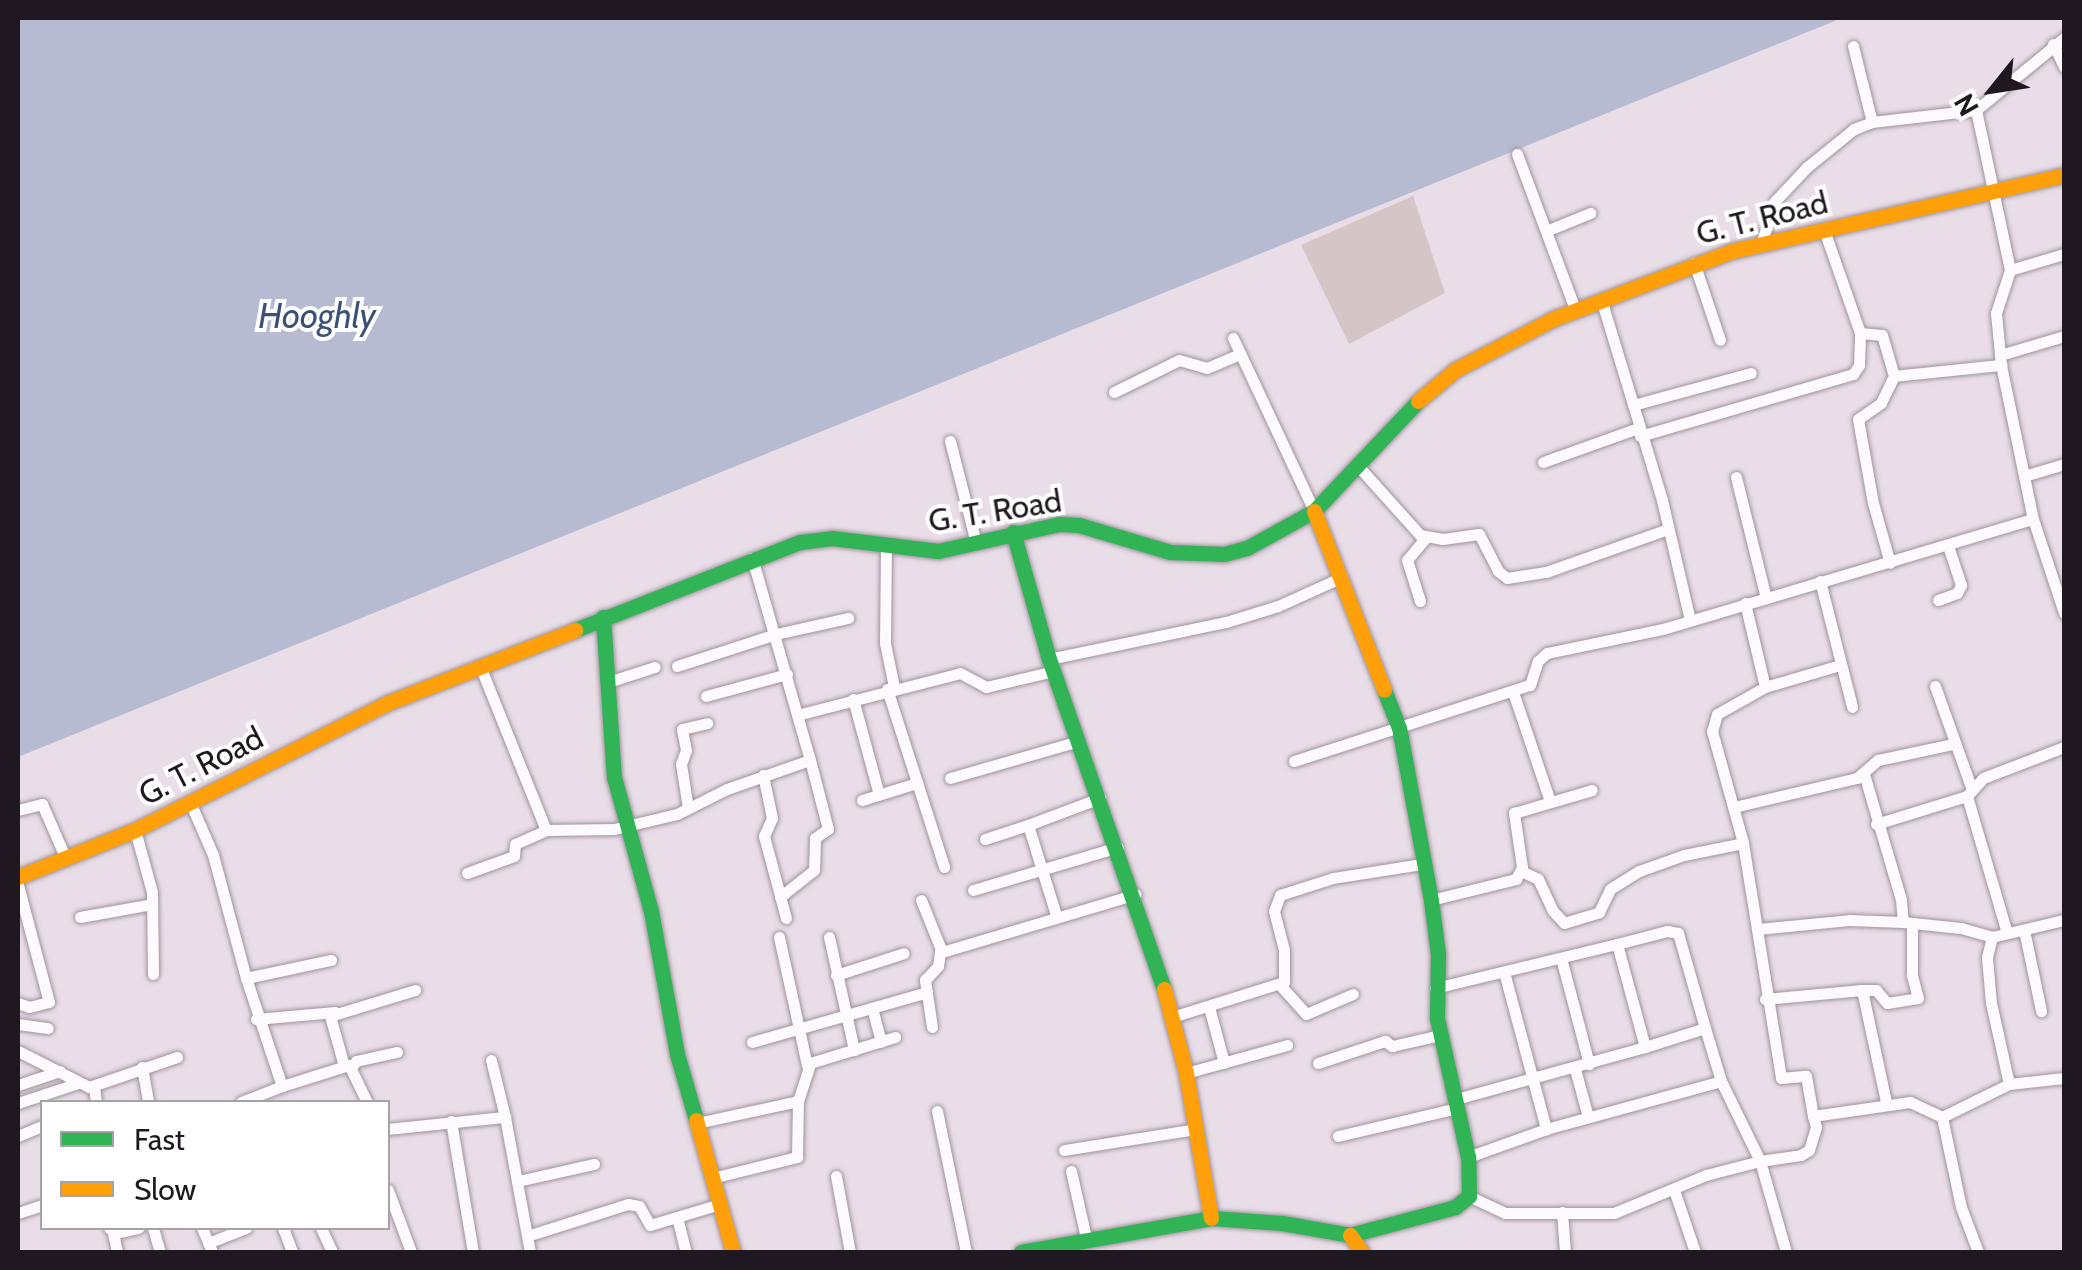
<!DOCTYPE html>
<style>
body{margin:0}
#map{position:relative;width:2082px;height:1270px;overflow:hidden;background:#e9dde8;font-family:Cabin,sans-serif}
div>[style]{position:absolute}
[style*='--x']{left:calc(var(--x)*1px);top:calc(var(--y)*1px);width:calc(var(--w)*1px);rotate:calc(var(--a)*1deg)}
.green>*{inset:0;background:#d5c5c7}
.water>*{inset:0;background:#b6bbd1}
.roads{filter:drop-shadow(0 0 2px #9d949d) drop-shadow(0 0 2px #9d949d)}
.street>*{height:11px;margin:-5.5px;padding:0 5.5px;transform-origin:5.5px;border-radius:5.5px;background:#fcfafc}
.fast>*{height:15px;margin:-7.5px;padding:0 7.5px;transform-origin:7.5px;border-radius:7.5px;background:#30b455}
.slow>*{height:15px;margin:-7.5px;padding:0 7.5px;transform-origin:7.5px;border-radius:7.5px;background:#ff9f0a}
span{translate:-50% -50%;white-space:nowrap;text-align:center;line-height:1.15;-webkit-text-stroke:8px #fff;paint-order:stroke}
.street-label{font-size:32px;color:#201820}
.water-label{font-size:35px;color:#3d5078;font-style:italic}
.frame{position:absolute;inset:0;border:20px solid #201820;pointer-events:none}
.legend{position:absolute;left:40px;top:1100px;width:350px;height:130px;box-sizing:border-box;background:#fff;border:2px solid #a6a3a6;margin:0;padding:12px 18px;list-style:none;font-size:30px;color:#201820}
.legend li{display:flex;align-items:center;gap:20px;height:50px}
.legend b{width:50px;border:2px solid #a6a3a6}
.north{position:absolute;left:1942px;top:40px;width:100px;height:100px;-webkit-text-stroke:8px #fff;paint-order:stroke;rotate:240deg;font-size:28px;font-weight:700;line-height:40px;text-align:center;color:#201820}
.north::after{content:'';display:block;margin:auto;width:35px;height:45px;background:#201820;clip-path:polygon(50% 0,100% 100%,50% 72%,0 100%)}
</style>
<div id="map">
<div class="green">
<i style="clip-path:polygon(1413px 196px,1445px 293px,1349px 344px,1301px 245px)"></i>
</div>
<div class="water">
<i style="clip-path:polygon(18px 18px,1842px 18px,18px 757px)"></i>
</div>
<div class="roads">
<div class="street">
<i style="--x:2053;--y:44;--w:25;--a:64"></i>
<i style="--x:1853;--y:46;--w:78;--a:76"></i>
<i style="--x:1976;--y:110;--w:164;--a:78"></i>
<i style="--x:2010;--y:270;--w:45;--a:108"></i>
<i style="--x:1996;--y:313;--w:52;--a:84.5"></i>
<i style="--x:2001;--y:365;--w:157;--a:78.3"></i>
<i style="--x:2033;--y:519;--w:99;--a:71.7"></i>
<i style="--x:1517;--y:154;--w:165;--a:69.5"></i>
<i style="--x:1824;--y:230;--w:109;--a:70.7"></i>
<i style="--x:1860;--y:333;--w:22;--a:5"></i>
<i style="--x:1882;--y:335;--w:43;--a:73.7"></i>
<i style="--x:1894;--y:376;--w:30;--a:116"></i>
<i style="--x:1881;--y:403;--w:28;--a:145"></i>
<i style="--x:1858;--y:419;--w:85;--a:79.9"></i>
<i style="--x:1873;--y:503;--w:62;--a:74.2"></i>
<i style="--x:1546;--y:231;--w:48;--a:-22.2"></i>
<i style="--x:1761;--y:244;--w:45;--a:-72"></i>
<i style="--x:1775;--y:201;--w:47;--a:-46.7"></i>
<i style="--x:1807;--y:167;--w:60;--a:-39"></i>
<i style="--x:1854;--y:129;--w:19;--a:-21"></i>
<i style="--x:1872;--y:122;--w:105;--a:-6.6"></i>
<i style="--x:1976;--y:110;--w:114;--a:-39.3"></i>
<i style="--x:1694;--y:263;--w:81;--a:71.3"></i>
<i style="--x:2010;--y:270;--w:56;--a:-16.5"></i>
<i style="--x:1601;--y:299;--w:210;--a:73.1"></i>
<i style="--x:1662;--y:500;--w:123;--a:76.9"></i>
<i style="--x:1233;--y:338;--w:191;--a:64.9"></i>
<i style="--x:2000;--y:355;--w:67;--a:-16.5"></i>
<i style="--x:1894;--y:376;--w:108;--a:-5.9"></i>
<i style="--x:1114;--y:392;--w:72;--a:-26.2"></i>
<i style="--x:1179;--y:360;--w:29;--a:16"></i>
<i style="--x:1207;--y:368;--w:36;--a:-23"></i>
<i style="--x:1633;--y:405;--w:122;--a:-15.2"></i>
<i style="--x:1640;--y:436;--w:222;--a:-16.2"></i>
<i style="--x:1853;--y:374;--w:11;--a:-56"></i>
<i style="--x:1859;--y:365;--w:32;--a:-88"></i>
<i style="--x:950;--y:441;--w:105;--a:75.7"></i>
<i style="--x:1543;--y:462;--w:101;--a:-19.7"></i>
<i style="--x:1359;--y:467;--w:91;--a:48.1"></i>
<i style="--x:1420;--y:535;--w:23;--a:10"></i>
<i style="--x:1443;--y:539;--w:36;--a:-8"></i>
<i style="--x:1479;--y:534;--w:42;--a:62.8"></i>
<i style="--x:1498;--y:571;--w:11;--a:38"></i>
<i style="--x:1507;--y:578;--w:39;--a:-9"></i>
<i style="--x:1546;--y:572;--w:129;--a:-19.4"></i>
<i style="--x:2024;--y:476;--w:42;--a:-16.7"></i>
<i style="--x:1736;--y:477;--w:125;--a:76.1"></i>
<i style="--x:886;--y:546;--w:97;--a:90.6"></i>
<i style="--x:885;--y:643;--w:45;--a:78.4"></i>
<i style="--x:1820;--y:581;--w:130;--a:75.7"></i>
<i style="--x:1938;--y:600;--w:20;--a:-20"></i>
<i style="--x:1957;--y:593;--w:9;--a:-63"></i>
<i style="--x:1961;--y:585;--w:41;--a:-108.4"></i>
<i style="--x:1420;--y:601;--w:43;--a:-107.6"></i>
<i style="--x:1407;--y:560;--w:30;--a:-50"></i>
<i style="--x:1745;--y:603;--w:86;--a:76.6"></i>
<i style="--x:1765;--y:687;--w:55;--a:150.6"></i>
<i style="--x:1717;--y:714;--w:18;--a:106"></i>
<i style="--x:1712;--y:731;--w:116;--a:74.5"></i>
<i style="--x:1743;--y:843;--w:238;--a:80.8"></i>
<i style="--x:1781;--y:1078;--w:25;--a:-5"></i>
<i style="--x:1806;--y:1076;--w:41;--a:80.1"></i>
<i style="--x:1813;--y:1116;--w:98;--a:-8.2"></i>
<i style="--x:1910;--y:1102;--w:35;--a:25"></i>
<i style="--x:1942;--y:1117;--w:75;--a:-26.2"></i>
<i style="--x:2009;--y:1084;--w:83;--a:-102.5"></i>
<i style="--x:1991;--y:1003;--w:46;--a:-95"></i>
<i style="--x:1987;--y:957;--w:21;--a:-76"></i>
<i style="--x:1992;--y:937;--w:74;--a:-13.3"></i>
<i style="--x:1049;--y:659;--w:181;--a:-11.8"></i>
<i style="--x:1226;--y:622;--w:54;--a:-17.1"></i>
<i style="--x:1278;--y:606;--w:68;--a:-24.3"></i>
<i style="--x:480;--y:666;--w:177;--a:68.1"></i>
<i style="--x:546;--y:830;--w:68;--a:-0.8"></i>
<i style="--x:614;--y:829;--w:65;--a:-13.4"></i>
<i style="--x:677;--y:814;--w:56;--a:-26.6"></i>
<i style="--x:727;--y:789;--w:88;--a:-19.3"></i>
<i style="--x:810;--y:760;--w:210;--a:-106"></i>
<i style="--x:677;--y:666;--w:104;--a:-17.9"></i>
<i style="--x:776;--y:634;--w:74;--a:-12.5"></i>
<i style="--x:608;--y:682;--w:49;--a:-17.7"></i>
<i style="--x:1935;--y:686;--w:107;--a:70.4"></i>
<i style="--x:1765;--y:687;--w:78;--a:-16.3"></i>
<i style="--x:887;--y:689;--w:187;--a:72.2"></i>
<i style="--x:1513;--y:692;--w:115;--a:71.3"></i>
<i style="--x:706;--y:696;--w:84;--a:-15.2"></i>
<i style="--x:853;--y:699;--w:99;--a:74.8"></i>
<i style="--x:797;--y:715;--w:168;--a:-14.4"></i>
<i style="--x:960;--y:673;--w:30;--a:28"></i>
<i style="--x:986;--y:687;--w:70;--a:-13.2"></i>
<i style="--x:1294;--y:761;--w:248;--a:-17.9"></i>
<i style="--x:1530;--y:685;--w:25;--a:-72"></i>
<i style="--x:1538;--y:661;--w:12;--a:-42"></i>
<i style="--x:1547;--y:653;--w:118;--a:-11.7"></i>
<i style="--x:1663;--y:629;--w:386;--a:-16.6"></i>
<i style="--x:1864;--y:774;--w:131;--a:73.6"></i>
<i style="--x:1901;--y:900;--w:22;--a:85"></i>
<i style="--x:763;--y:775;--w:44;--a:78.2"></i>
<i style="--x:772;--y:818;--w:20;--a:114"></i>
<i style="--x:764;--y:836;--w:85;--a:75"></i>
<i style="--x:950;--y:778;--w:134;--a:-16"></i>
<i style="--x:862;--y:800;--w:58;--a:-17.2"></i>
<i style="--x:190;--y:802;--w:58;--a:66.5"></i>
<i style="--x:213;--y:855;--w:127;--a:75"></i>
<i style="--x:246;--y:978;--w:87;--a:-12"></i>
<i style="--x:1734;--y:807;--w:126;--a:-13.3"></i>
<i style="--x:1857;--y:778;--w:28;--a:-41"></i>
<i style="--x:1878;--y:760;--w:77;--a:-12"></i>
<i style="--x:688;--y:808;--w:45;--a:-99"></i>
<i style="--x:681;--y:764;--w:15;--a:-70"></i>
<i style="--x:686;--y:750;--w:21;--a:-101"></i>
<i style="--x:682;--y:729;--w:26;--a:-13"></i>
<i style="--x:18;--y:810;--w:25;--a:-14"></i>
<i style="--x:42;--y:804;--w:60;--a:66.4"></i>
<i style="--x:1876;--y:824;--w:95;--a:-17.1"></i>
<i style="--x:1028;--y:825;--w:77;--a:-20.6"></i>
<i style="--x:135;--y:830;--w:64;--a:74.7"></i>
<i style="--x:152;--y:892;--w:82;--a:89.3"></i>
<i style="--x:985;--y:839;--w:45;--a:-18"></i>
<i style="--x:1028;--y:825;--w:97;--a:72.7"></i>
<i style="--x:1521;--y:871;--w:19;--a:25"></i>
<i style="--x:1538;--y:879;--w:35;--a:65"></i>
<i style="--x:1553;--y:911;--w:16;--a:47"></i>
<i style="--x:1564;--y:923;--w:37;--a:-17"></i>
<i style="--x:1599;--y:912;--w:25;--a:-64"></i>
<i style="--x:1610;--y:889;--w:34;--a:-32"></i>
<i style="--x:1639;--y:871;--w:48;--a:-19.6"></i>
<i style="--x:1684;--y:855;--w:60;--a:-11.5"></i>
<i style="--x:467;--y:873;--w:50;--a:-19.9"></i>
<i style="--x:514;--y:856;--w:12;--a:-85"></i>
<i style="--x:515;--y:844;--w:34;--a:-24"></i>
<i style="--x:18;--y:885;--w:121;--a:75.2"></i>
<i style="--x:49;--y:1002;--w:21;--a:166"></i>
<i style="--x:29;--y:1007;--w:12;--a:-160"></i>
<i style="--x:973;--y:890;--w:151;--a:-16.5"></i>
<i style="--x:780;--y:897;--w:43;--a:-38.5"></i>
<i style="--x:814;--y:870;--w:32;--a:-88"></i>
<i style="--x:815;--y:838;--w:16;--a:-35"></i>
<i style="--x:828;--y:829;--w:71;--a:-104.6"></i>
<i style="--x:921;--y:900;--w:56;--a:68"></i>
<i style="--x:942;--y:952;--w:202;--a:-16.6"></i>
<i style="--x:1431;--y:900;--w:88;--a:-13.9"></i>
<i style="--x:1516;--y:879;--w:13;--a:-63"></i>
<i style="--x:1522;--y:867;--w:55;--a:-98.4"></i>
<i style="--x:1514;--y:813;--w:81;--a:-16.4"></i>
<i style="--x:80;--y:917;--w:73;--a:-10.2"></i>
<i style="--x:1758;--y:929;--w:91;--a:-5.6"></i>
<i style="--x:1849;--y:920;--w:54;--a:2.1"></i>
<i style="--x:1903;--y:922;--w:58;--a:5.9"></i>
<i style="--x:1961;--y:928;--w:32;--a:16"></i>
<i style="--x:2024;--y:930;--w:83;--a:78.1"></i>
<i style="--x:2007;--y:933;--w:143;--a:-106.3"></i>
<i style="--x:1967;--y:796;--w:24;--a:-48"></i>
<i style="--x:1983;--y:778;--w:87;--a:-20.9"></i>
<i style="--x:779;--y:937;--w:131;--a:77.7"></i>
<i style="--x:829;--y:937;--w:116;--a:77.5"></i>
<i style="--x:1617;--y:944;--w:52;--a:-14.6"></i>
<i style="--x:1667;--y:931;--w:11;--a:10"></i>
<i style="--x:1678;--y:933;--w:99;--a:74.1"></i>
<i style="--x:1561;--y:958;--w:110;--a:75.2"></i>
<i style="--x:1504;--y:972;--w:163;--a:75"></i>
<i style="--x:836;--y:975;--w:71;--a:-17.9"></i>
<i style="--x:246;--y:978;--w:114;--a:71.6"></i>
<i style="--x:282;--y:1086;--w:70;--a:-17.4"></i>
<i style="--x:349;--y:1065;--w:41;--a:64.1"></i>
<i style="--x:1280;--y:985;--w:39;--a:48"></i>
<i style="--x:1306;--y:1014;--w:51;--a:-23.1"></i>
<i style="--x:1435;--y:988;--w:187;--a:-13.6"></i>
<i style="--x:1617;--y:944;--w:107;--a:74.8"></i>
<i style="--x:1645;--y:1047;--w:63;--a:-17.6"></i>
<i style="--x:1705;--y:1028;--w:55;--a:73.2"></i>
<i style="--x:1721;--y:1081;--w:89;--a:64"></i>
<i style="--x:1760;--y:1161;--w:56;--a:165.5"></i>
<i style="--x:1706;--y:1175;--w:100;--a:157.6"></i>
<i style="--x:1614;--y:1213;--w:109;--a:180"></i>
<i style="--x:1505;--y:1213;--w:40;--a:-155"></i>
<i style="--x:1862;--y:990;--w:14;--a:0"></i>
<i style="--x:1876;--y:990;--w:17;--a:50"></i>
<i style="--x:1887;--y:1003;--w:31;--a:-9"></i>
<i style="--x:1918;--y:998;--w:24;--a:-105"></i>
<i style="--x:1912;--y:975;--w:49;--a:-90"></i>
<i style="--x:1765;--y:999;--w:97;--a:-5.3"></i>
<i style="--x:1862;--y:990;--w:115;--a:77.9"></i>
<i style="--x:1209;--y:1007;--w:58;--a:75"></i>
<i style="--x:872;--y:1008;--w:35;--a:75"></i>
<i style="--x:1172;--y:1017;--w:117;--a:-17.4"></i>
<i style="--x:1284;--y:982;--w:32;--a:-90"></i>
<i style="--x:1284;--y:950;--w:40;--a:-104.4"></i>
<i style="--x:1274;--y:911;--w:17;--a:-69"></i>
<i style="--x:1280;--y:895;--w:56;--a:-17.8"></i>
<i style="--x:1333;--y:878;--w:89;--a:-9"></i>
<i style="--x:256;--y:1019;--w:79;--a:-5.1"></i>
<i style="--x:18;--y:1024;--w:30;--a:8"></i>
<i style="--x:932;--y:1027;--w:48;--a:-98.5"></i>
<i style="--x:925;--y:980;--w:19;--a:-47"></i>
<i style="--x:938;--y:966;--w:15;--a:-82"></i>
<i style="--x:752;--y:1042;--w:182;--a:-15.9"></i>
<i style="--x:18;--y:1051;--w:80;--a:26.9"></i>
<i style="--x:89;--y:1087;--w:93;--a:-18.8"></i>
<i style="--x:491;--y:1060;--w:59;--a:76.2"></i>
<i style="--x:1318;--y:1063;--w:71;--a:-18.2"></i>
<i style="--x:1385;--y:1041;--w:9;--a:36"></i>
<i style="--x:1392;--y:1046;--w:49;--a:-12.9"></i>
<i style="--x:344;--y:1066;--w:52;--a:-105.6"></i>
<i style="--x:330;--y:1016;--w:89;--a:-17"></i>
<i style="--x:352;--y:1066;--w:6;--a:-51"></i>
<i style="--x:356;--y:1061;--w:42;--a:-12.4"></i>
<i style="--x:142;--y:1067;--w:36;--a:80"></i>
<i style="--x:1575;--y:1069;--w:50;--a:74.8"></i>
<i style="--x:1186;--y:1073;--w:105;--a:-15.5"></i>
<i style="--x:2009;--y:1084;--w:55;--a:-6.2"></i>
<i style="--x:18;--y:1085;--w:44;--a:-18.4"></i>
<i style="--x:94;--y:1086;--w:16;--a:83"></i>
<i style="--x:1456;--y:1099;--w:196;--a:-15.4"></i>
<i style="--x:241;--y:1102;--w:44;--a:-21.3"></i>
<i style="--x:18;--y:1103;--w:63;--a:-18.4"></i>
<i style="--x:937;--y:1111;--w:144;--a:78.4"></i>
<i style="--x:1942;--y:1117;--w:92;--a:78.1"></i>
<i style="--x:1961;--y:1207;--w:48;--a:69.3"></i>
<i style="--x:451;--y:1121;--w:133;--a:80.5"></i>
<i style="--x:697;--y:1123;--w:103;--a:-12.3"></i>
<i style="--x:798;--y:1101;--w:40;--a:-72"></i>
<i style="--x:810;--y:1063;--w:89;--a:-17"></i>
<i style="--x:388;--y:1129;--w:118;--a:-5.9"></i>
<i style="--x:505;--y:1117;--w:137;--a:79.5"></i>
<i style="--x:18;--y:1136;--w:26;--a:-23"></i>
<i style="--x:1338;--y:1136;--w:122;--a:-13.2"></i>
<i style="--x:1064;--y:1150;--w:134;--a:-9"></i>
<i style="--x:1468;--y:1157;--w:83;--a:-19.7"></i>
<i style="--x:1546;--y:1129;--w:181;--a:-15.3"></i>
<i style="--x:1071;--y:1171;--w:73;--a:77.3"></i>
<i style="--x:836;--y:1176;--w:77;--a:79.6"></i>
<i style="--x:712;--y:1178;--w:88;--a:-13.9"></i>
<i style="--x:797;--y:1157;--w:56;--a:-89"></i>
<i style="--x:518;--y:1181;--w:78;--a:-12.6"></i>
<i style="--x:388;--y:1190;--w:66;--a:69.6"></i>
<i style="--x:1674;--y:1190;--w:65;--a:71.3"></i>
<i style="--x:1562;--y:1212;--w:40;--a:85.7"></i>
<i style="--x:18;--y:1213;--w:25;--a:-18"></i>
<i style="--x:677;--y:1217;--w:36;--a:76"></i>
<i style="--x:109;--y:1228;--w:9;--a:36"></i>
<i style="--x:116;--y:1233;--w:23;--a:-13"></i>
<i style="--x:153;--y:1228;--w:25;--a:74"></i>
<i style="--x:202;--y:1228;--w:26;--a:67"></i>
<i style="--x:283;--y:1228;--w:26;--a:69"></i>
<i style="--x:321;--y:1228;--w:26;--a:65"></i>
<i style="--x:113;--y:1233;--w:19;--a:78"></i>
<i style="--x:527;--y:1236;--w:106;--a:-17.6"></i>
<i style="--x:628;--y:1204;--w:11;--a:10"></i>
<i style="--x:639;--y:1206;--w:22;--a:60"></i>
<i style="--x:650;--y:1225;--w:73;--a:-16.7"></i>
<i style="--x:208;--y:1243;--w:41;--a:-21.5"></i>
<i style="--x:1786;--y:1252;--w:95;--a:-105.9"></i>
<i style="--x:1760;--y:1161;--w:41;--a:-8.3"></i>
<i style="--x:1801;--y:1155;--w:9;--a:-32"></i>
<i style="--x:1809;--y:1150;--w:24;--a:-73"></i>
<i style="--x:1816;--y:1127;--w:11;--a:-105"></i>
</div>
<div class="fast">
<i style="--x:1013;--y:532;--w:132;--a:74.2"></i>
<i style="--x:1049;--y:659;--w:349;--a:70.8"></i>
<i style="--x:603;--y:617;--w:160;--a:86.1"></i>
<i style="--x:614;--y:777;--w:139;--a:74.6"></i>
<i style="--x:651;--y:911;--w:145;--a:79.7"></i>
<i style="--x:677;--y:1054;--w:69;--a:73.9"></i>
<i style="--x:575;--y:630;--w:242;--a:-21.4"></i>
<i style="--x:800;--y:542;--w:32;--a:-7"></i>
<i style="--x:832;--y:538;--w:107;--a:7"></i>
<i style="--x:938;--y:551;--w:124;--a:-12.6"></i>
<i style="--x:1059;--y:524;--w:20;--a:3"></i>
<i style="--x:1079;--y:525;--w:95;--a:16.5"></i>
<i style="--x:1170;--y:552;--w:54;--a:2.1"></i>
<i style="--x:1224;--y:554;--w:24;--a:-15"></i>
<i style="--x:1247;--y:548;--w:77;--a:-28.9"></i>
<i style="--x:1314;--y:511;--w:151;--a:-46.6"></i>
<i style="--x:1021;--y:1252;--w:193;--a:-10.1"></i>
<i style="--x:1211;--y:1218;--w:71;--a:4"></i>
<i style="--x:1282;--y:1223;--w:69;--a:10"></i>
<i style="--x:1350;--y:1235;--w:109;--a:-14.9"></i>
<i style="--x:1455;--y:1207;--w:18;--a:-38"></i>
<i style="--x:1469;--y:1196;--w:39;--a:-91"></i>
<i style="--x:1468;--y:1157;--w:142;--a:-102.6"></i>
<i style="--x:1437;--y:1018;--w:64;--a:-89.1"></i>
<i style="--x:1438;--y:954;--w:54;--a:-97.4"></i>
<i style="--x:1431;--y:900;--w:175;--a:-100.5"></i>
<i style="--x:1399;--y:728;--w:41;--a:-111.5"></i>
</div>
<div class="slow">
<i style="--x:1418;--y:401;--w:48;--a:-40"></i>
<i style="--x:1455;--y:370;--w:113;--a:-27.5"></i>
<i style="--x:1555;--y:318;--w:189;--a:-20.7"></i>
<i style="--x:1732;--y:251;--w:341;--a:-12.9"></i>
<i style="--x:1314;--y:511;--w:192;--a:68.6"></i>
<i style="--x:18;--y:877;--w:126;--a:-21.9"></i>
<i style="--x:135;--y:830;--w:282;--a:-26.7"></i>
<i style="--x:387;--y:703;--w:202;--a:-21.2"></i>
<i style="--x:1164;--y:989;--w:87;--a:75.3"></i>
<i style="--x:1186;--y:1073;--w:147;--a:80.2"></i>
<i style="--x:696;--y:1120;--w:137;--a:74.3"></i>
<i style="--x:1350;--y:1235;--w:21;--a:55"></i>
</div>
</div>
<div class="street-label">
<span style="left:1762px;top:218px;rotate:-14deg">G. T. Road</span>
<span style="left:995px;top:511px;rotate:-9deg">G. T. Road</span>
<span style="left:201px;top:766px;rotate:-27deg">G. T. Road</span>
</div>
<div class="water-label">
<span style="left:317px;top:316px">Hooghly</span>
</div>
<div class="frame"></div>
<ul class="legend">
<li><b style="height:12px;background:#30b455"></b>Fast</li>
<li><b style="height:12px;background:#ff9f0a"></b>Slow</li>
</ul>
<div class="north">N</div>
</div>
